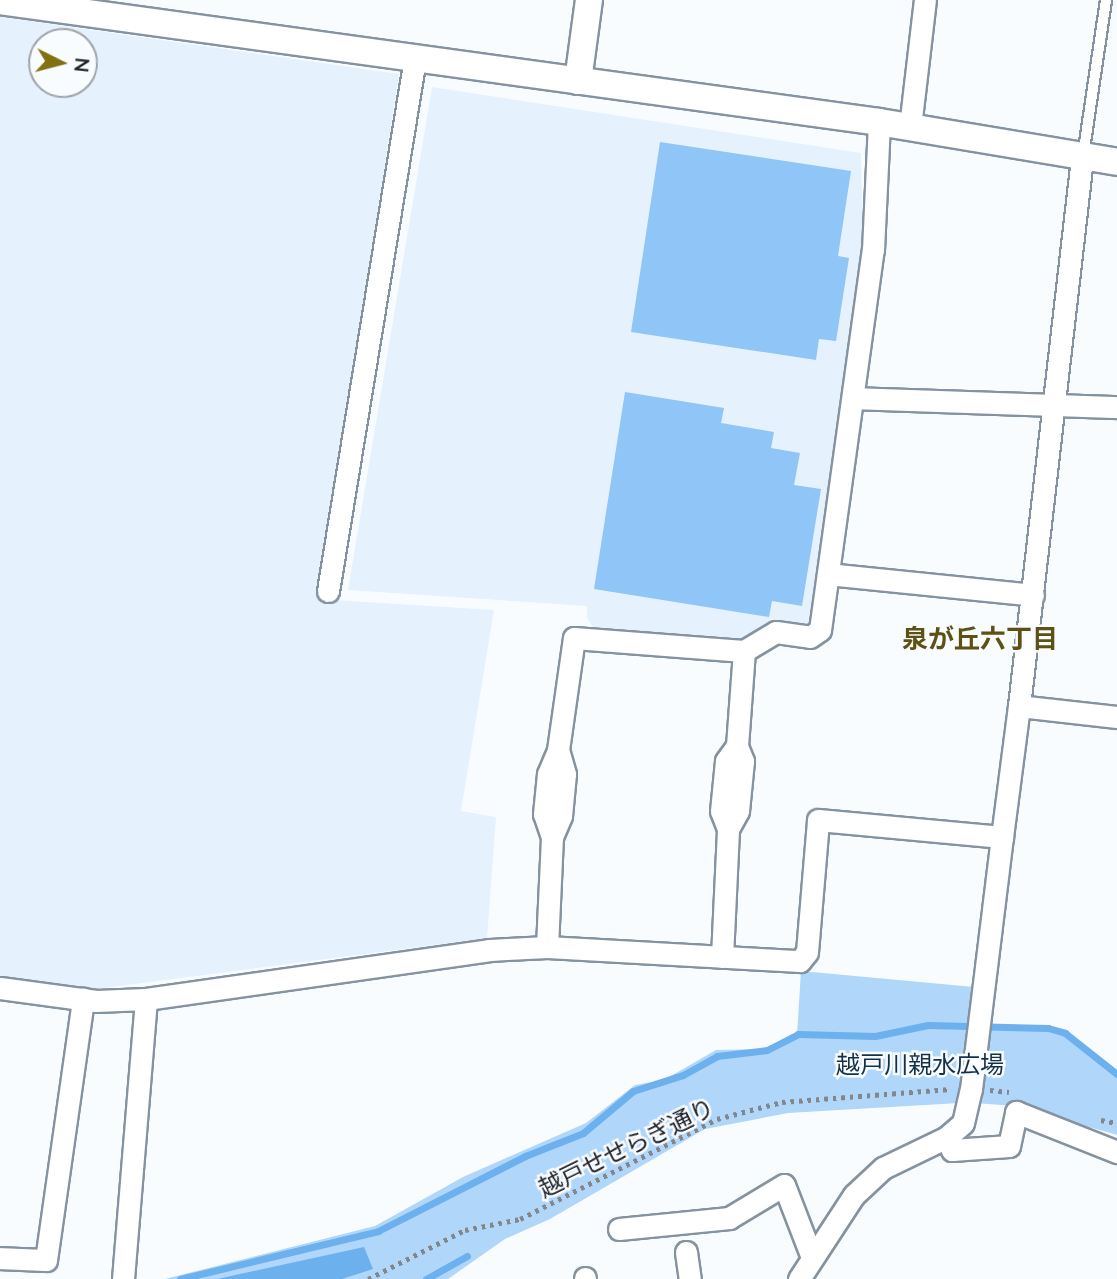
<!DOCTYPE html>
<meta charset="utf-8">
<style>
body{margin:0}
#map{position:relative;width:1117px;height:1279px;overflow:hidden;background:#f9fcff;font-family:Lato,"Noto Sans JP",sans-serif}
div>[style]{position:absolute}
.built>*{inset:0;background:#e5f1fd}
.green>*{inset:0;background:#b0d6fa}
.water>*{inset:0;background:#6cb1ee}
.stream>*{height:7px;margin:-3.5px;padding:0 3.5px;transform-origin:3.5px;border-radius:3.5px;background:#6cb1ee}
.building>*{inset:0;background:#8fc5f7}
.path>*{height:4.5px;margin-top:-2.25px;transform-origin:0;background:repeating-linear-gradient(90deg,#83878c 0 3.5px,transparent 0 8.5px)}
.roads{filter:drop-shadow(2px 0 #8593a0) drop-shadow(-2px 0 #8593a0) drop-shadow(0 2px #8593a0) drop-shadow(0 -2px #8593a0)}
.service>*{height:10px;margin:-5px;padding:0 5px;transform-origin:5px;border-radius:5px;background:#fff}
.minor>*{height:21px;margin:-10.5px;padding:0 10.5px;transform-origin:10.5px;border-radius:10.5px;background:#fff}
.tertiary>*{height:26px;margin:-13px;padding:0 13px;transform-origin:13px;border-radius:13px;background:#fff}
span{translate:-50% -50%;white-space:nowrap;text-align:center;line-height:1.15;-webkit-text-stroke:5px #f9fcff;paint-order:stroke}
.park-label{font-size:24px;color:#123049}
.street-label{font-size:24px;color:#1b2025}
.neighbourhood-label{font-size:26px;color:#5e5114;font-weight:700}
.north{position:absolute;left:28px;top:28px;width:70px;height:70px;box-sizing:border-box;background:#f9fcff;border:2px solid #a0a4a8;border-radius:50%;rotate:96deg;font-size:19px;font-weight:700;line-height:28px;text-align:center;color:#1b2025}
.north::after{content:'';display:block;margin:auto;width:24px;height:32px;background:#837010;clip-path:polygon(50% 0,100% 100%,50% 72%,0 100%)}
</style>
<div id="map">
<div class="built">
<div style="clip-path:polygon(evenodd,0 17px,399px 74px,317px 599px,494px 610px,461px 811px,496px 817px,487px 938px,96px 989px,0 976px,0 17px,42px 42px,84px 42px,84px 84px,42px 84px,42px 42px)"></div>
<div style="clip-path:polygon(432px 87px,861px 153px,863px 250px,813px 619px,803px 627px,770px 625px,735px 642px,596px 632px,587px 618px,587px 606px,348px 590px)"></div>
</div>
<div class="green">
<div style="clip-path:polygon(801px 971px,974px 987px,959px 1103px,788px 1113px,705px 1129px,550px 1219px,505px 1239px,448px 1279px,165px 1279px,375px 1226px,463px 1177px,586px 1123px,635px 1085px,664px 1080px,716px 1050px,763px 1049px,797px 1035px)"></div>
<div style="clip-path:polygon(1040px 1025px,1061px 1029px,1117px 1070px,1117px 1135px,1015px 1106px,975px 1103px,985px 1026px)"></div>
</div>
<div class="water">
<div style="clip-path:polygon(364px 1247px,373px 1269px,342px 1279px,217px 1279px)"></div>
</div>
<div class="stream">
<div style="left:180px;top:1279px;width:204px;rotate:-13.6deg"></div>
<div style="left:378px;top:1231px;width:165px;rotate:-27deg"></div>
<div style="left:525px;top:1156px;width:62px;rotate:-21.6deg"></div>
<div style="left:583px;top:1133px;width:65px;rotate:-40deg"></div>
<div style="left:633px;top:1091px;width:52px;rotate:-17.7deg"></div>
<div style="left:683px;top:1075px;width:39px;rotate:-29deg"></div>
<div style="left:717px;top:1056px;width:50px;rotate:-6.8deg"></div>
<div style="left:767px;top:1050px;width:35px;rotate:-27deg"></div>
<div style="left:798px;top:1034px;width:77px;rotate:1.5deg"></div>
<div style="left:875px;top:1036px;width:54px;rotate:-11.7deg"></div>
<div style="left:928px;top:1025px;width:120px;rotate:1.4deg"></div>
<div style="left:1048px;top:1028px;width:18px;rotate:16deg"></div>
<div style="left:1065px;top:1033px;width:66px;rotate:38.3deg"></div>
<div style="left:426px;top:1279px;width:47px;rotate:-29.3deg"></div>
</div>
<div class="building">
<div style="clip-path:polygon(660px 142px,851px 171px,838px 256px,849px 258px,836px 341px,819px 339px,816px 360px,631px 332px)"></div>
<div style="clip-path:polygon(625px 392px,724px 408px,721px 423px,774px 432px,771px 448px,800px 453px,794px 485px,821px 489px,802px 606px,772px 601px,769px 617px,594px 589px)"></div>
</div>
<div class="path">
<div style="left:990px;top:1090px;width:19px;rotate:6deg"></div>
<div style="left:1101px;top:1120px;width:16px;rotate:11deg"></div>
<div style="left:368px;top:1279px;width:109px;rotate:-26.8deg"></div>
<div style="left:465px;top:1230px;width:56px;rotate:-11.3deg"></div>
<div style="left:520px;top:1219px;width:221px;rotate:-26.9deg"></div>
<div style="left:717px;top:1119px;width:67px;rotate:-14.7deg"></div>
<div style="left:782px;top:1102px;width:169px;rotate:-4.4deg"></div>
</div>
<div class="roads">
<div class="service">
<div style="left:1083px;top:156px;width:158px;rotate:-81.6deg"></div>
</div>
<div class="minor">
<div style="left:910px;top:127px;width:128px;rotate:-83.3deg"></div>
<div style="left:854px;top:398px;width:263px;rotate:2deg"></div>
<div style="left:828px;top:574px;width:206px;rotate:5.8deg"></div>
<div style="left:328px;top:591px;width:540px;rotate:-80.73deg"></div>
<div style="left:1019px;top:706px;width:552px;rotate:-83.44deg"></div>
<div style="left:728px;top:829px;width:19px;rotate:-111deg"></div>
<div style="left:721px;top:811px;width:50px;rotate:-84.3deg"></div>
<div style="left:726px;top:761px;width:19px;rotate:-54deg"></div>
<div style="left:552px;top:837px;width:24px;rotate:-109deg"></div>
<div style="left:544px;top:814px;width:40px;rotate:-84.3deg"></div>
<div style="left:548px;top:774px;width:26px;rotate:-67deg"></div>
<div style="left:547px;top:947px;width:110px;rotate:-87.4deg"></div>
<div style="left:552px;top:837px;width:23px;rotate:-67deg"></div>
<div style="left:561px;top:816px;width:42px;rotate:-84.6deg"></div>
<div style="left:565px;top:774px;width:25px;rotate:-106deg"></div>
<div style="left:558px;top:750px;width:113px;rotate:-81.9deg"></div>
<div style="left:574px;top:638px;width:170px;rotate:4.4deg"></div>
<div style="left:744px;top:651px;width:37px;rotate:-31deg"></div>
<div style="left:776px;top:632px;width:34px;rotate:8deg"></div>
<div style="left:810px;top:637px;width:12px;rotate:-35deg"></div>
<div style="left:820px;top:630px;width:384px;rotate:-82.1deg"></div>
<div style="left:873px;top:250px;width:128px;rotate:-87.3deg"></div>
<div style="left:722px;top:957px;width:128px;rotate:-87.3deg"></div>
<div style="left:728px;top:829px;width:21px;rotate:-61deg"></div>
<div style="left:738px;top:811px;width:50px;rotate:-84.3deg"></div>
<div style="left:743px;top:761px;width:16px;rotate:-112deg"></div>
<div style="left:737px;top:746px;width:95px;rotate:-85.8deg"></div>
<div style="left:0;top:988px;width:97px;rotate:7.7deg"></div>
<div style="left:96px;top:1001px;width:50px;rotate:-2.3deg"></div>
<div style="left:146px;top:999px;width:346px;rotate:-8.1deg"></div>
<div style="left:489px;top:950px;width:58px;rotate:-3deg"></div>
<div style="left:547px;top:947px;width:253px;rotate:3.2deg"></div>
<div style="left:800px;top:961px;width:11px;rotate:-52deg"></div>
<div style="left:807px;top:952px;width:132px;rotate:-85.2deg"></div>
<div style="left:818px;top:820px;width:185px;rotate:5.3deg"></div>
<div style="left:1002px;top:837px;width:132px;rotate:-82.6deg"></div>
<div style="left:1019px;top:706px;width:99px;rotate:6.4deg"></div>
<div style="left:947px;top:1137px;width:14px;rotate:69deg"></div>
<div style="left:952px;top:1150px;width:57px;rotate:-4deg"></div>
<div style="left:1009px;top:1146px;width:35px;rotate:-78deg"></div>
<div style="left:1016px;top:1112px;width:109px;rotate:21.6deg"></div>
<div style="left:619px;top:1229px;width:111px;rotate:-5.7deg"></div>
<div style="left:729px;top:1218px;width:64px;rotate:-31deg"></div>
<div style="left:784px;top:1185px;width:75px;rotate:68.9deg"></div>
<div style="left:686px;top:1252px;width:27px;rotate:82deg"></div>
<div style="left:0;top:1258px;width:46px;rotate:2.5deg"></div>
<div style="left:46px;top:1260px;width:264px;rotate:-81.9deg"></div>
<div style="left:585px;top:1278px;width:1px;rotate:90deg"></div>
<div style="left:123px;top:1279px;width:281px;rotate:-85.3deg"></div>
<div style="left:799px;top:1279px;width:100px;rotate:-56.8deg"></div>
<div style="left:854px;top:1195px;width:40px;rotate:-43deg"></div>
<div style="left:883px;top:1168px;width:71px;rotate:-25.8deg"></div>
<div style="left:947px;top:1137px;width:21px;rotate:-41deg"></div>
<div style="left:963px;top:1123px;width:35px;rotate:-77deg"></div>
<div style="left:971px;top:1089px;width:254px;rotate:-83deg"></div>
</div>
<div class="tertiary">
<div style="left:0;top:1px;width:887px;rotate:7.84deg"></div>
<div style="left:879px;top:122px;width:241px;rotate:9.5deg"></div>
<div style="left:578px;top:81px;width:82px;rotate:-82.3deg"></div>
</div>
</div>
<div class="park-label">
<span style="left:920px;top:1064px">越戸川親水広場</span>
</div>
<div class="street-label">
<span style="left:626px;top:1147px;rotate:-26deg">越戸せせらぎ通り</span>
</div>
<div class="neighbourhood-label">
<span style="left:980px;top:639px">泉が丘六丁目</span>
</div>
<div class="north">N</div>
</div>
